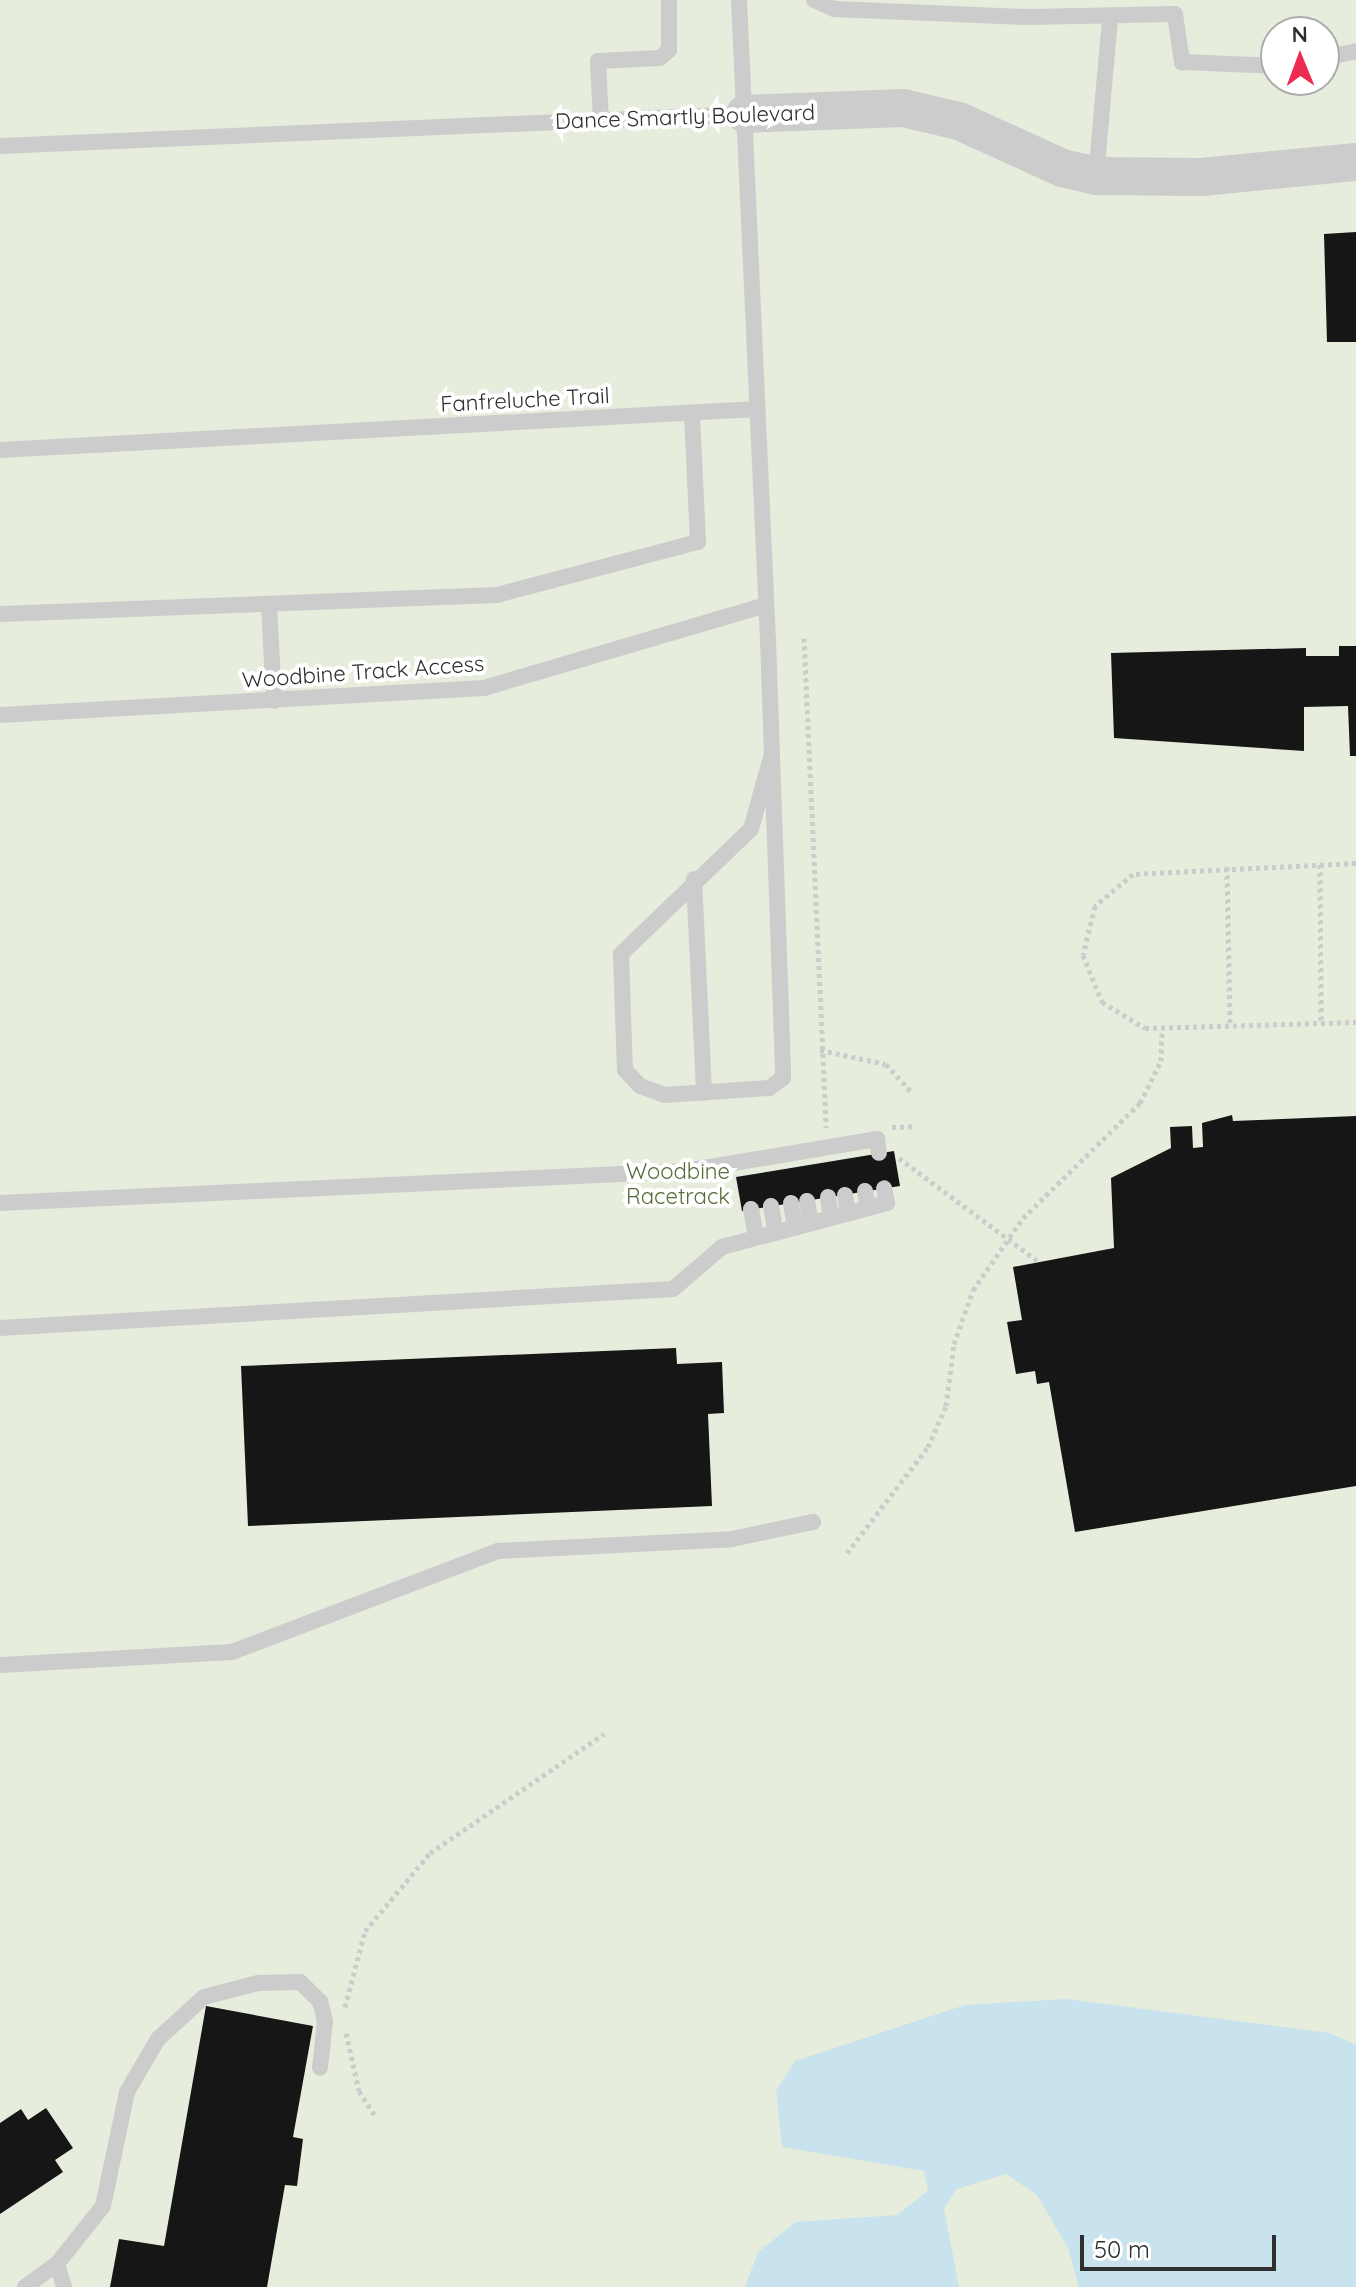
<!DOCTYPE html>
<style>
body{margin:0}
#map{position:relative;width:1356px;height:2287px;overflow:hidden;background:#fff;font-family:Quicksand,sans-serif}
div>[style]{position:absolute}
.green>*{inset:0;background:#e7eddc}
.water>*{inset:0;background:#c8e3ed}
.building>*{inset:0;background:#161616}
.path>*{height:5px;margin-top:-2.5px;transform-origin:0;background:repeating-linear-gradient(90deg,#ccc 0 4px,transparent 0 8px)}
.service>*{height:16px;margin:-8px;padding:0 8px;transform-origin:8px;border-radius:8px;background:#ccc}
.tertiary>*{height:38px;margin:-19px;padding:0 19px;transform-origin:19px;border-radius:19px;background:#ccc}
span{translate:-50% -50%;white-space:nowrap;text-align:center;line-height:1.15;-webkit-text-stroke:8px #fff;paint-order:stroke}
.street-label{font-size:22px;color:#2f2f2f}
.park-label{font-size:22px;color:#586d3a}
.north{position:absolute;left:1260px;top:16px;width:80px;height:80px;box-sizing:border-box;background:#fff;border:2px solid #acacac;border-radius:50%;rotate:359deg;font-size:22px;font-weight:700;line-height:32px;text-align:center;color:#2f2f2f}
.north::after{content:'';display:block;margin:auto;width:28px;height:36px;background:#ed2a50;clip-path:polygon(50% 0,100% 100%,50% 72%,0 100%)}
.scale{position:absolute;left:1080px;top:2235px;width:196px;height:36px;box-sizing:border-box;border:4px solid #2f2f2f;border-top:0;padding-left:10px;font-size:24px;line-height:28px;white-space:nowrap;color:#2f2f2f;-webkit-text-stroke:6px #fff;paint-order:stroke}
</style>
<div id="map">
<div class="green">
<div style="clip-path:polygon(evenodd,0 0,1356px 0,1356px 2287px,0 2287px,0 0,1276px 32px,1324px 32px,1324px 80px,1276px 80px,1276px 32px)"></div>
</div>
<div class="water">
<div style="clip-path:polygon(1066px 1999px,1330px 2033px,1356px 2045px,1356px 2287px,1079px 2287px,1068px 2248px,1037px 2195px,1006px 2174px,957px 2189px,944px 2209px,959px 2287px,745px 2287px,758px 2252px,796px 2222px,897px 2215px,928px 2191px,924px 2171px,782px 2147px,776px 2091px,795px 2061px,965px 2005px)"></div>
</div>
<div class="building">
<div style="clip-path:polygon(1356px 232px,1356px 342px,1327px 342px,1324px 234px)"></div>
<div style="clip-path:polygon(1339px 646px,1356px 646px,1356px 756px,1350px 756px,1348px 706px,1304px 707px,1304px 751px,1114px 738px,1111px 653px,1306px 648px,1306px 656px,1339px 656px)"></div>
<div style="clip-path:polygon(1232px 1115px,1233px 1121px,1356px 1116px,1356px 1486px,1075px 1532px,1049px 1382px,1037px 1384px,1035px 1371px,1016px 1374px,1007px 1322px,1022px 1320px,1013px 1267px,1114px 1248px,1111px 1178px,1171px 1148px,1170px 1127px,1192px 1126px,1193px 1148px,1203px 1147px,1202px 1123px)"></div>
<div style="clip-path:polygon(894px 1151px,900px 1186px,742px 1211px,736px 1177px)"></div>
<div style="clip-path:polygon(676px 1348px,677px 1364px,722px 1362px,724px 1413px,708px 1414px,712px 1506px,248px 1526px,241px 1366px)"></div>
<div style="clip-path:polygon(206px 2006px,313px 2026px,293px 2137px,303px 2139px,297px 2186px,285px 2185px,267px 2287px,110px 2287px,119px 2239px,164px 2246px)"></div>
<div style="clip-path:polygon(46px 2108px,73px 2148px,55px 2160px,63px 2172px,0 2214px,0 2123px,21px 2109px,28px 2120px)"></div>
</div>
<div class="path">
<div style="left:804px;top:638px;width:490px;rotate:87.4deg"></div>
<div style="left:1356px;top:863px;width:223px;rotate:177.2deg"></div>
<div style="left:1133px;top:874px;width:50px;rotate:139.9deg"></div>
<div style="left:1095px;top:906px;width:50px;rotate:103.8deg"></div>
<div style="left:1083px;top:955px;width:51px;rotate:68deg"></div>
<div style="left:1102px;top:1002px;width:50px;rotate:31.2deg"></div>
<div style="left:1145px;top:1028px;width:211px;rotate:-1.6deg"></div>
<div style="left:1320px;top:864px;width:159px;rotate:89.6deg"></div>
<div style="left:1227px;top:867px;width:159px;rotate:88.9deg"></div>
<div style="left:820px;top:1050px;width:67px;rotate:12deg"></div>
<div style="left:886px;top:1064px;width:39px;rotate:48deg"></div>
<div style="left:892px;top:1127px;width:23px;rotate:-2deg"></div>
<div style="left:899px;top:1158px;width:174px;rotate:36.6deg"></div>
<div style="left:847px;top:1553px;width:133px;rotate:-52.6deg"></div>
<div style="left:928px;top:1447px;width:45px;rotate:-66.3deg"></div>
<div style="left:946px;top:1406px;width:63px;rotate:-82.6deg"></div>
<div style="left:954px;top:1344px;width:57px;rotate:-70.6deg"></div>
<div style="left:973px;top:1290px;width:88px;rotate:-55.2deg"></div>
<div style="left:1023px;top:1218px;width:164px;rotate:-44.5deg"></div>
<div style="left:1140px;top:1103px;width:47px;rotate:-63.4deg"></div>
<div style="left:1161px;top:1061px;width:32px;rotate:-88deg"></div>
<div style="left:345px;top:2007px;width:79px;rotate:-75.3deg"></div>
<div style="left:365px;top:1931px;width:102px;rotate:-50.2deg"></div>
<div style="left:430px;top:1853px;width:211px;rotate:-34.4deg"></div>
<div style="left:346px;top:2033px;width:59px;rotate:77.4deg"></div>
<div style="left:359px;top:2091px;width:30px;rotate:57deg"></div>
</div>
<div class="service">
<div style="left:739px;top:0;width:641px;rotate:87.41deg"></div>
<div style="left:768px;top:640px;width:428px;rotate:88deg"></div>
<div style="left:783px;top:1068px;width:10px;rotate:90deg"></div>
<div style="left:783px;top:1078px;width:17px;rotate:144deg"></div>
<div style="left:769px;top:1088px;width:104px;rotate:176.1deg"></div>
<div style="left:665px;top:1095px;width:27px;rotate:-160deg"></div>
<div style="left:640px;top:1086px;width:22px;rotate:-133deg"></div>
<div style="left:625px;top:1070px;width:116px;rotate:-92deg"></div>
<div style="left:621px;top:954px;width:180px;rotate:-43.9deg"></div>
<div style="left:751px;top:829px;width:78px;rotate:-74.4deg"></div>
<div style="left:814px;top:0;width:22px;rotate:24deg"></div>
<div style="left:834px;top:9px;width:193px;rotate:2.4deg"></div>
<div style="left:1027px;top:17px;width:148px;rotate:-1.2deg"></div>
<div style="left:1175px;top:14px;width:49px;rotate:81.7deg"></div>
<div style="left:1182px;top:62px;width:94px;rotate:2.4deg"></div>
<div style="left:1324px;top:58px;width:33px;rotate:-12deg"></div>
<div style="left:601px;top:121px;width:60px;rotate:-92.9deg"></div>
<div style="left:598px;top:61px;width:62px;rotate:-2.8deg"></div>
<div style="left:660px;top:58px;width:12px;rotate:-42deg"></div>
<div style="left:669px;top:50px;width:50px;rotate:-90deg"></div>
<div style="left:0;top:146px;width:746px;rotate:-2.46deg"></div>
<div style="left:1096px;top:176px;width:159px;rotate:-84.9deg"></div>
<div style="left:0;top:450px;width:758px;rotate:-3.1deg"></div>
<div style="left:269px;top:605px;width:96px;rotate:87deg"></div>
<div style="left:0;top:614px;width:497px;rotate:-2.2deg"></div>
<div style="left:497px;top:595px;width:208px;rotate:-14.8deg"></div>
<div style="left:698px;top:542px;width:129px;rotate:-92.7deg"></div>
<div style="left:0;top:715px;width:485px;rotate:-3.2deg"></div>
<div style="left:484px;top:688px;width:294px;rotate:-16.4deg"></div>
<div style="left:694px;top:879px;width:214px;rotate:87.3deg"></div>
<div style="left:865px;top:1191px;width:17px;rotate:80deg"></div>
<div style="left:845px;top:1195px;width:18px;rotate:81deg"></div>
<div style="left:828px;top:1197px;width:21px;rotate:82deg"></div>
<div style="left:807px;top:1201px;width:22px;rotate:80deg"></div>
<div style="left:0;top:1203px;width:687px;rotate:-2.67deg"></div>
<div style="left:686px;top:1171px;width:194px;rotate:-9.5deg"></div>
<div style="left:877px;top:1139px;width:14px;rotate:82deg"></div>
<div style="left:791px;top:1203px;width:25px;rotate:81deg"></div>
<div style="left:771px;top:1206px;width:27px;rotate:80deg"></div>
<div style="left:751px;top:1209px;width:29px;rotate:80deg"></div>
<div style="left:0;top:1328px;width:674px;rotate:-3.32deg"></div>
<div style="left:673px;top:1289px;width:65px;rotate:-40.6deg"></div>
<div style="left:722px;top:1247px;width:171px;rotate:-14.9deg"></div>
<div style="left:887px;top:1203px;width:15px;rotate:-101deg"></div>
<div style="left:0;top:1665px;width:232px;rotate:-3.2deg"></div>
<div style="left:232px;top:1652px;width:285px;rotate:-20.8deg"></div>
<div style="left:498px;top:1551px;width:234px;rotate:-2.9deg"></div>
<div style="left:732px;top:1539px;width:83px;rotate:-11.9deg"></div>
<div style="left:25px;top:2287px;width:39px;rotate:-36deg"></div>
<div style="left:64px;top:2287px;width:24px;rotate:-107deg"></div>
<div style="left:57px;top:2264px;width:74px;rotate:-51.6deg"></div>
<div style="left:103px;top:2206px;width:116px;rotate:-78.1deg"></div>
<div style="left:127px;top:2092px;width:61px;rotate:-59.7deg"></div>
<div style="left:158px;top:2039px;width:62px;rotate:-42.4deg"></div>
<div style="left:204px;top:1997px;width:56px;rotate:-14.5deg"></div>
<div style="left:258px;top:1983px;width:42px;rotate:-1.4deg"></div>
<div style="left:300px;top:1982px;width:28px;rotate:44deg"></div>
<div style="left:320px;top:2001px;width:21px;rotate:76deg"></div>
<div style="left:325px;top:2021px;width:47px;rotate:96.1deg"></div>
</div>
<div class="tertiary">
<div style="left:745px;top:114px;width:158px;rotate:-2.2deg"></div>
<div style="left:903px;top:108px;width:57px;rotate:13.1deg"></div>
<div style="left:959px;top:121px;width:113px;rotate:24.5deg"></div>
<div style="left:1062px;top:168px;width:35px;rotate:13deg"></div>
<div style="left:1096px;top:176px;width:106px;rotate:0.5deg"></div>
<div style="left:1202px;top:177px;width:155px;rotate:-5.6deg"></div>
</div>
<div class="street-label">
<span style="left:685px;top:117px;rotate:-2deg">Dance Smartly Boulevard</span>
<span style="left:525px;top:400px;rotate:-3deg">Fanfreluche Trail</span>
<span style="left:363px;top:672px;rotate:-4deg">Woodbine Track Access</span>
</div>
<div class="park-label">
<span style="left:678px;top:1184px">Woodbine<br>Racetrack</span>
</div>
<div class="north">N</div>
<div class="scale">50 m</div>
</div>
